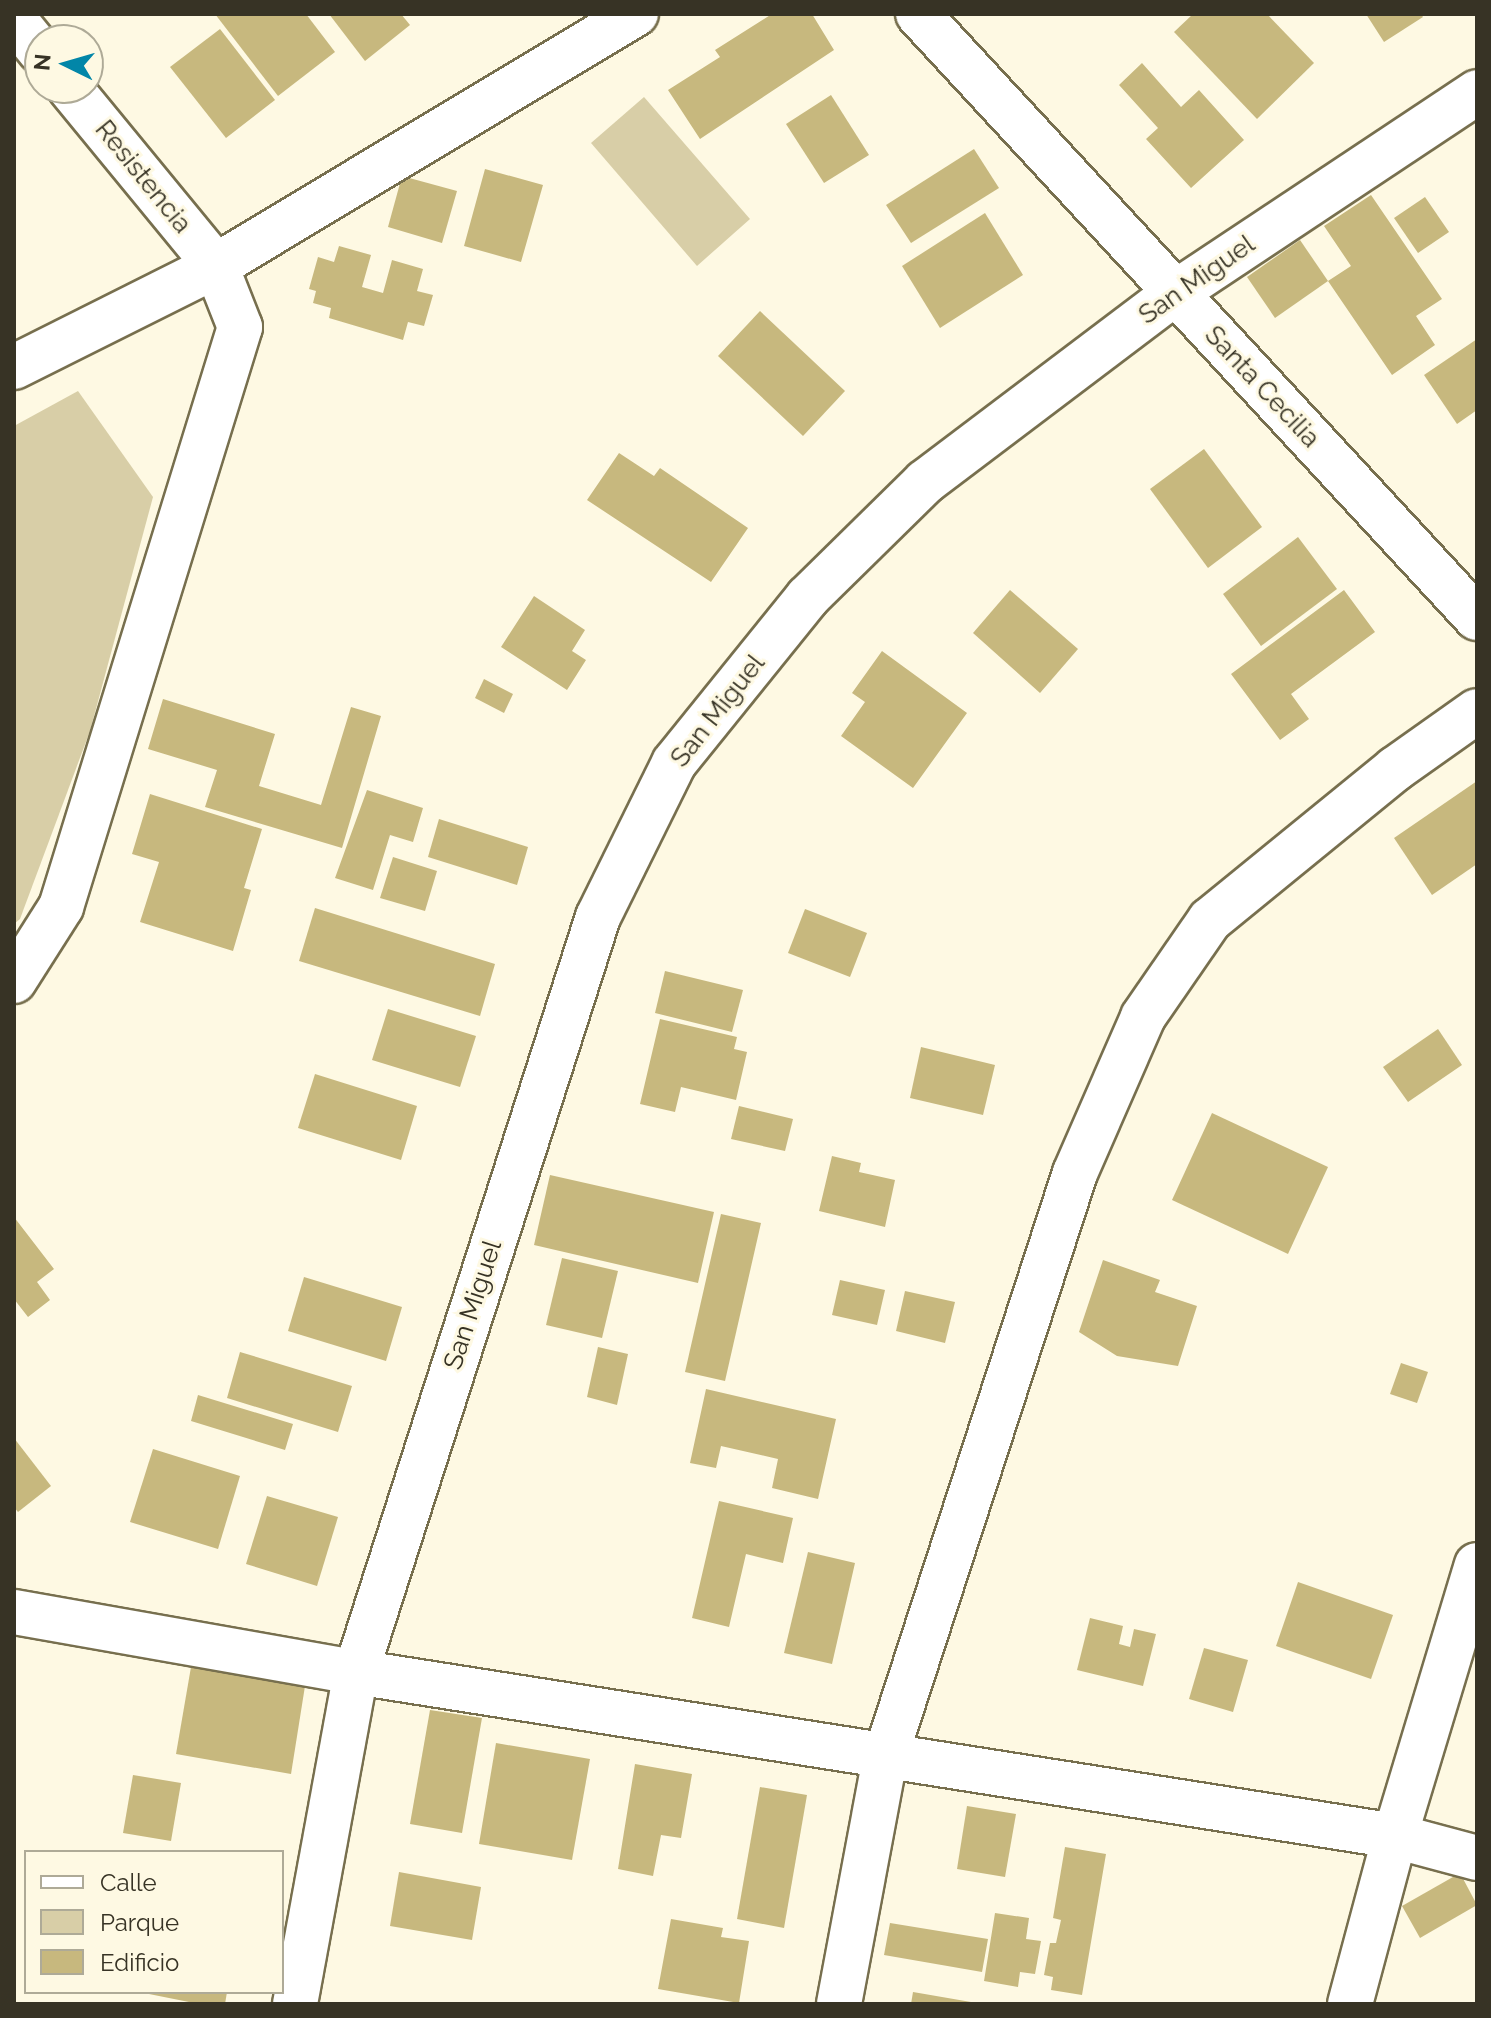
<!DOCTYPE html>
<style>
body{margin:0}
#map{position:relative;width:1491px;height:2018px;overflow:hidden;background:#fef9e3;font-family:Raleway,sans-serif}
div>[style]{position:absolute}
.green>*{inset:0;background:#d8cea7}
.building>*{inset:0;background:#c7b87e}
.roads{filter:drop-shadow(2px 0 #776f4e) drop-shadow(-2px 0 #776f4e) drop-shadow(0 2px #776f4e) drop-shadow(0 -2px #776f4e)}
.minor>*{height:44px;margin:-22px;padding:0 22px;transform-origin:22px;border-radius:22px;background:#fff}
.tertiary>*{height:44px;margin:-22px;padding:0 22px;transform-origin:22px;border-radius:22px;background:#fff}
span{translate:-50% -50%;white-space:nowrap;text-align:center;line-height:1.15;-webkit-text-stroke:6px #fef9e3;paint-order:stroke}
.street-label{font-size:26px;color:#373325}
.frame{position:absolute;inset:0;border:16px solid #373325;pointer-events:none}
.legend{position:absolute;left:24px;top:1850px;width:260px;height:144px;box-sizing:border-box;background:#fef9e3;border:2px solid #aeaa97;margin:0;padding:10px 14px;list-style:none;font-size:24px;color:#373325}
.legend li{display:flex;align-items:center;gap:16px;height:40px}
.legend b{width:40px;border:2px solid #aeaa97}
.north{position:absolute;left:24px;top:24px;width:80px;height:80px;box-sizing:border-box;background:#fef9e3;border:2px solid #aeaa97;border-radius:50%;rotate:275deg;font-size:22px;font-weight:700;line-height:32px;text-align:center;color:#373325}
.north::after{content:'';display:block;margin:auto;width:28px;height:36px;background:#0286a8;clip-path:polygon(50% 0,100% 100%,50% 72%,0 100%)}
</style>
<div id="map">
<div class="green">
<div style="clip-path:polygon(644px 97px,750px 219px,697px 266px,591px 143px)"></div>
<div style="clip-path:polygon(78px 391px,153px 497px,90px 731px,20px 919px,14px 924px,14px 426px)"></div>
</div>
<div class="building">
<div style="clip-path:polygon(215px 14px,306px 14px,335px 52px,278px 96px)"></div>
<div style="clip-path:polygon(329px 14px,401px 14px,410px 25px,365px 61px)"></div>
<div style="clip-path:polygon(772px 14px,812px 14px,834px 50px,700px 139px,668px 90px,720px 57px,715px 50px)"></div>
<div style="clip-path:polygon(1193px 14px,1267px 14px,1314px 63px,1257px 119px,1174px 32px)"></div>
<div style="clip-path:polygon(1366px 14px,1421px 14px,1423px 17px,1384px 42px)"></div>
<div style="clip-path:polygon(220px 29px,275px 100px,226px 138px,170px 67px)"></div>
<div style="clip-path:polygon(1142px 63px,1181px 107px,1199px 90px,1244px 140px,1191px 188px,1146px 139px,1158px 128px,1119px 85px)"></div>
<div style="clip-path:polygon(831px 95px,869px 155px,824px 183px,786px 124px)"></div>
<div style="clip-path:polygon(974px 149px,999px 188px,911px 243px,886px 205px)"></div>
<div style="clip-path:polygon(485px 169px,543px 185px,521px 262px,464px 246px)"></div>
<div style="clip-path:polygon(402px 176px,457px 191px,442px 243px,388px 227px)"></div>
<div style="clip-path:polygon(1371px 195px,1442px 299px,1416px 316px,1435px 345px,1392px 375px,1328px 281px,1351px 266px,1324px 226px)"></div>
<div style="clip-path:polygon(1425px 197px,1449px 232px,1418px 253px,1394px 218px)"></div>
<div style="clip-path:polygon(985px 213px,1023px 275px,940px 328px,902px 266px)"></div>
<div style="clip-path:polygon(1300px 240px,1328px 281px,1275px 318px,1247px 277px)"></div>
<div style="clip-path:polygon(339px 246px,371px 255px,362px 287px,383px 293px,392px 260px,423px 269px,417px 291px,433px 295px,424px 326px,408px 322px,403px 340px,329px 318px,331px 308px,313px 303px,316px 291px,309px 289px,318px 257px,334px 262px)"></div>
<div style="clip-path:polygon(760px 311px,845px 391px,803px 436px,718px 356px)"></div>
<div style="clip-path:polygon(1477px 339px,1477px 410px,1457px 424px,1424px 375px)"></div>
<div style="clip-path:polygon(1204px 449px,1262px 527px,1208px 568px,1150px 489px)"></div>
<div style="clip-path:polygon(619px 453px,654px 476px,660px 468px,748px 528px,711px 582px,587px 500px)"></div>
<div style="clip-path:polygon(1298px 537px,1337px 589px,1261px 646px,1223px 594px)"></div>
<div style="clip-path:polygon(1010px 590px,1078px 649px,1040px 693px,973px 633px)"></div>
<div style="clip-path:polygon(1344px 590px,1375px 632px,1291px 694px,1309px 719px,1280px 740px,1231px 674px)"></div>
<div style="clip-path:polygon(534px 596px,585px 630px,572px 651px,586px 660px,567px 690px,501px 647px)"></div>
<div style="clip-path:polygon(882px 651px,967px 713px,913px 788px,841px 736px,865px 702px,852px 693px)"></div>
<div style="clip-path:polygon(484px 679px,513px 694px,504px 713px,475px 698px)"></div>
<div style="clip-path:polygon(163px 699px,275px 734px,259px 786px,321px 805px,351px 707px,381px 716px,342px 848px,205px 807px,217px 770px,148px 749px)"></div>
<div style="clip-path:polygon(1477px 781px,1477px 864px,1432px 895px,1394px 838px)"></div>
<div style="clip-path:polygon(367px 790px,423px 808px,413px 842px,390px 835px,373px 890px,335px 878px)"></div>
<div style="clip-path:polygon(150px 794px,262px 829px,244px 888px,251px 890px,233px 951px,140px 922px,159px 862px,132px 854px)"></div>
<div style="clip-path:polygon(439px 819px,528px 847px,517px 885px,428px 857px)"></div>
<div style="clip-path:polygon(393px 857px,437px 871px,425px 911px,380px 898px)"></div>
<div style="clip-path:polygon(315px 908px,495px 964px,480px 1016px,299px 961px)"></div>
<div style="clip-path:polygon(805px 909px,867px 933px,850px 977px,788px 953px)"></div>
<div style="clip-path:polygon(665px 971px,743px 990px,732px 1032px,655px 1013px)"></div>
<div style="clip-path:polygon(388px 1009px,476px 1036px,460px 1087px,372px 1060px)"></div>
<div style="clip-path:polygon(660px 1019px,737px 1037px,734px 1049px,747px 1052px,736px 1100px,681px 1087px,675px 1112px,640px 1104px)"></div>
<div style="clip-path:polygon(1438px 1029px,1462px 1065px,1408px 1102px,1383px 1067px)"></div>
<div style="clip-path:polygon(921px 1047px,995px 1065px,983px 1115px,910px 1098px)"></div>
<div style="clip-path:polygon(315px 1074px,417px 1106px,401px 1160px,298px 1128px)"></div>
<div style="clip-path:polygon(739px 1106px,793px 1119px,785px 1151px,731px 1139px)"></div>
<div style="clip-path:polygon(1212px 1113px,1328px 1167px,1288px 1254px,1172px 1200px)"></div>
<div style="clip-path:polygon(832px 1156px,861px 1163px,859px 1172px,895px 1180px,885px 1227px,819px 1211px)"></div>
<div style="clip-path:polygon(550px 1175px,714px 1212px,698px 1283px,534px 1245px)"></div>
<div style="clip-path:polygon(721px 1214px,761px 1223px,725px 1381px,685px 1372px)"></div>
<div style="clip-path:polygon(14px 1217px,54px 1269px,37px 1282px,50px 1300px,28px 1317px,14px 1299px)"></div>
<div style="clip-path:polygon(562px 1258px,618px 1271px,602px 1338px,546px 1325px)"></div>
<div style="clip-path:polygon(1103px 1260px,1160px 1280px,1155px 1292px,1197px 1306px,1178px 1366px,1117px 1356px,1079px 1332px)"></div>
<div style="clip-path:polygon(304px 1277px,402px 1307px,386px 1361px,288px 1331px)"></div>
<div style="clip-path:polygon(840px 1280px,885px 1290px,877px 1325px,832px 1315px)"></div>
<div style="clip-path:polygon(905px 1291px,955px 1302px,945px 1343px,896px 1331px)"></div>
<div style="clip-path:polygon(598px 1347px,628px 1354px,617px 1405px,587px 1397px)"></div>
<div style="clip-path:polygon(240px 1352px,352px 1386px,338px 1432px,227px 1398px)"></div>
<div style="clip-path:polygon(1401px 1363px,1428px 1372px,1417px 1403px,1390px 1394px)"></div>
<div style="clip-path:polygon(706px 1389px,836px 1419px,818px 1499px,772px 1488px,778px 1459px,721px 1446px,716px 1468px,690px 1463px)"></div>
<div style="clip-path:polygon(198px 1395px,293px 1424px,285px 1450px,191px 1421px)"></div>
<div style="clip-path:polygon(14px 1438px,51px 1486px,18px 1512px,14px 1507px)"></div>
<div style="clip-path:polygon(153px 1449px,240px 1476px,218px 1549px,130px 1522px)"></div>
<div style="clip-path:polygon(267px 1496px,338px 1517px,317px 1586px,246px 1564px)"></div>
<div style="clip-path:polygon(719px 1501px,793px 1518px,783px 1563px,746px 1554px,729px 1627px,692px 1618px)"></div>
<div style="clip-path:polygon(808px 1552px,855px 1563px,832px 1664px,784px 1653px)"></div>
<div style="clip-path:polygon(1298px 1582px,1393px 1615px,1371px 1679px,1276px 1646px)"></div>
<div style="clip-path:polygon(1090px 1618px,1123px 1626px,1119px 1644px,1130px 1647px,1134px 1629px,1156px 1634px,1143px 1686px,1077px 1670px)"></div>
<div style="clip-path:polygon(1204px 1648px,1248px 1660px,1233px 1712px,1189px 1699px)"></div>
<div style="clip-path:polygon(191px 1667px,305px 1686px,291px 1774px,176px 1754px)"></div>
<div style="clip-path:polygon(430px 1710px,482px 1718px,462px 1833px,410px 1824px)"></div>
<div style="clip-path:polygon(496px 1743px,590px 1759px,572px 1860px,479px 1844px)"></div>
<div style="clip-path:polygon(635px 1764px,692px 1774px,681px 1838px,661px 1835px,653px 1876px,618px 1869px)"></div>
<div style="clip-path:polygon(133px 1775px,181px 1783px,171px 1841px,123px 1833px)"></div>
<div style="clip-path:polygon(760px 1787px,807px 1795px,784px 1928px,737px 1919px)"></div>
<div style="clip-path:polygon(967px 1806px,1016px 1814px,1005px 1877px,957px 1869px)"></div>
<div style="clip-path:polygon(1065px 1847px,1106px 1854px,1082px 1995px,1051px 1990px,1053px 1977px,1044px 1975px,1050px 1943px,1056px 1943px,1061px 1920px,1053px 1918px)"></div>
<div style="clip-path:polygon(399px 1872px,481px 1887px,472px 1940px,390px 1926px)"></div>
<div style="clip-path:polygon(1460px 1873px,1477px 1905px,1420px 1938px,1402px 1906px)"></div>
<div style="clip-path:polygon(995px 1913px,1029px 1918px,1026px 1939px,1041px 1941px,1035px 1974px,1020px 1972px,1018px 1987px,984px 1981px)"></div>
<div style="clip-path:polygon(671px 1919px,723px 1928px,721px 1937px,749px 1941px,739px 2003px,658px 1989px)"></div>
<div style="clip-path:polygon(890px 1923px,988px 1939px,982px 1972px,884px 1955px)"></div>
<div style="clip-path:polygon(139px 1992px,227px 1992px,225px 2004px,199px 2004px)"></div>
<div style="clip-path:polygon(913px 1992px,971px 2002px,971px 2004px,911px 2004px)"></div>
</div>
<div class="roads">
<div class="minor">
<div style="left:918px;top:14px;width:823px;rotate:47.22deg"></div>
<div style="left:14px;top:19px;width:41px;rotate:50.9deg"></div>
<div style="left:14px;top:367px;width:226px;rotate:-26.6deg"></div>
<div style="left:216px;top:266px;width:490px;rotate:-31deg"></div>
<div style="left:14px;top:981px;width:88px;rotate:-57.6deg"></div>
<div style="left:61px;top:907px;width:607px;rotate:-72.85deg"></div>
<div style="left:240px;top:327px;width:66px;rotate:-111.5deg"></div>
<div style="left:216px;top:266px;width:230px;rotate:-129.4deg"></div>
<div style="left:295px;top:2004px;width:338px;rotate:-79.6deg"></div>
<div style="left:356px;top:1672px;width:1052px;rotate:8.97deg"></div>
<div style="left:1395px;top:1836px;width:85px;rotate:15deg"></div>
<div style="left:839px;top:2004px;width:250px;rotate:-79.4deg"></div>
<div style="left:885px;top:1758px;width:615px;rotate:-72.01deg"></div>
<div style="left:1075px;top:1173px;width:170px;rotate:-66.4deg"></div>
<div style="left:1143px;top:1017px;width:118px;rotate:-55.4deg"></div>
<div style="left:1210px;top:920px;width:239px;rotate:-39.2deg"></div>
<div style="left:1395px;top:769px;width:100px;rotate:-35.3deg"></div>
<div style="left:1350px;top:2004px;width:174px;rotate:-75deg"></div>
<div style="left:1395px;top:1836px;width:283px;rotate:-73.2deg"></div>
</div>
<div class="tertiary">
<div style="left:14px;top:1612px;width:347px;rotate:10deg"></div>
<div style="left:356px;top:1672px;width:793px;rotate:-72.23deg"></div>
<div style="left:598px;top:917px;width:172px;rotate:-63.7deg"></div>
<div style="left:674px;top:763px;width:213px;rotate:-51.1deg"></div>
<div style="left:808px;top:597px;width:164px;rotate:-44.5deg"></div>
<div style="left:925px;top:482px;width:313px;rotate:-37.1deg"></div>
<div style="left:1175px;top:293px;width:363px;rotate:-33.6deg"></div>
</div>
</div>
<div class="street-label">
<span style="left:143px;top:177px;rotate:51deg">Resistencia</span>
<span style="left:1197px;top:280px;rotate:-35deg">San Miguel</span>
<span style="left:1262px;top:387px;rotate:47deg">Santa Cecilia</span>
<span style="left:718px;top:711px;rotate:-52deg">San Miguel</span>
<span style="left:473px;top:1305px;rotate:-72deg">San Miguel</span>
</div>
<div class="frame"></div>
<ul class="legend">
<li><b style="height:10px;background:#fff"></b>Calle</li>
<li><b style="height:22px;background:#d8cea7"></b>Parque</li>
<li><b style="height:22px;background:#c7b87e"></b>Edificio</li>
</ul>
<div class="north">N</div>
</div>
